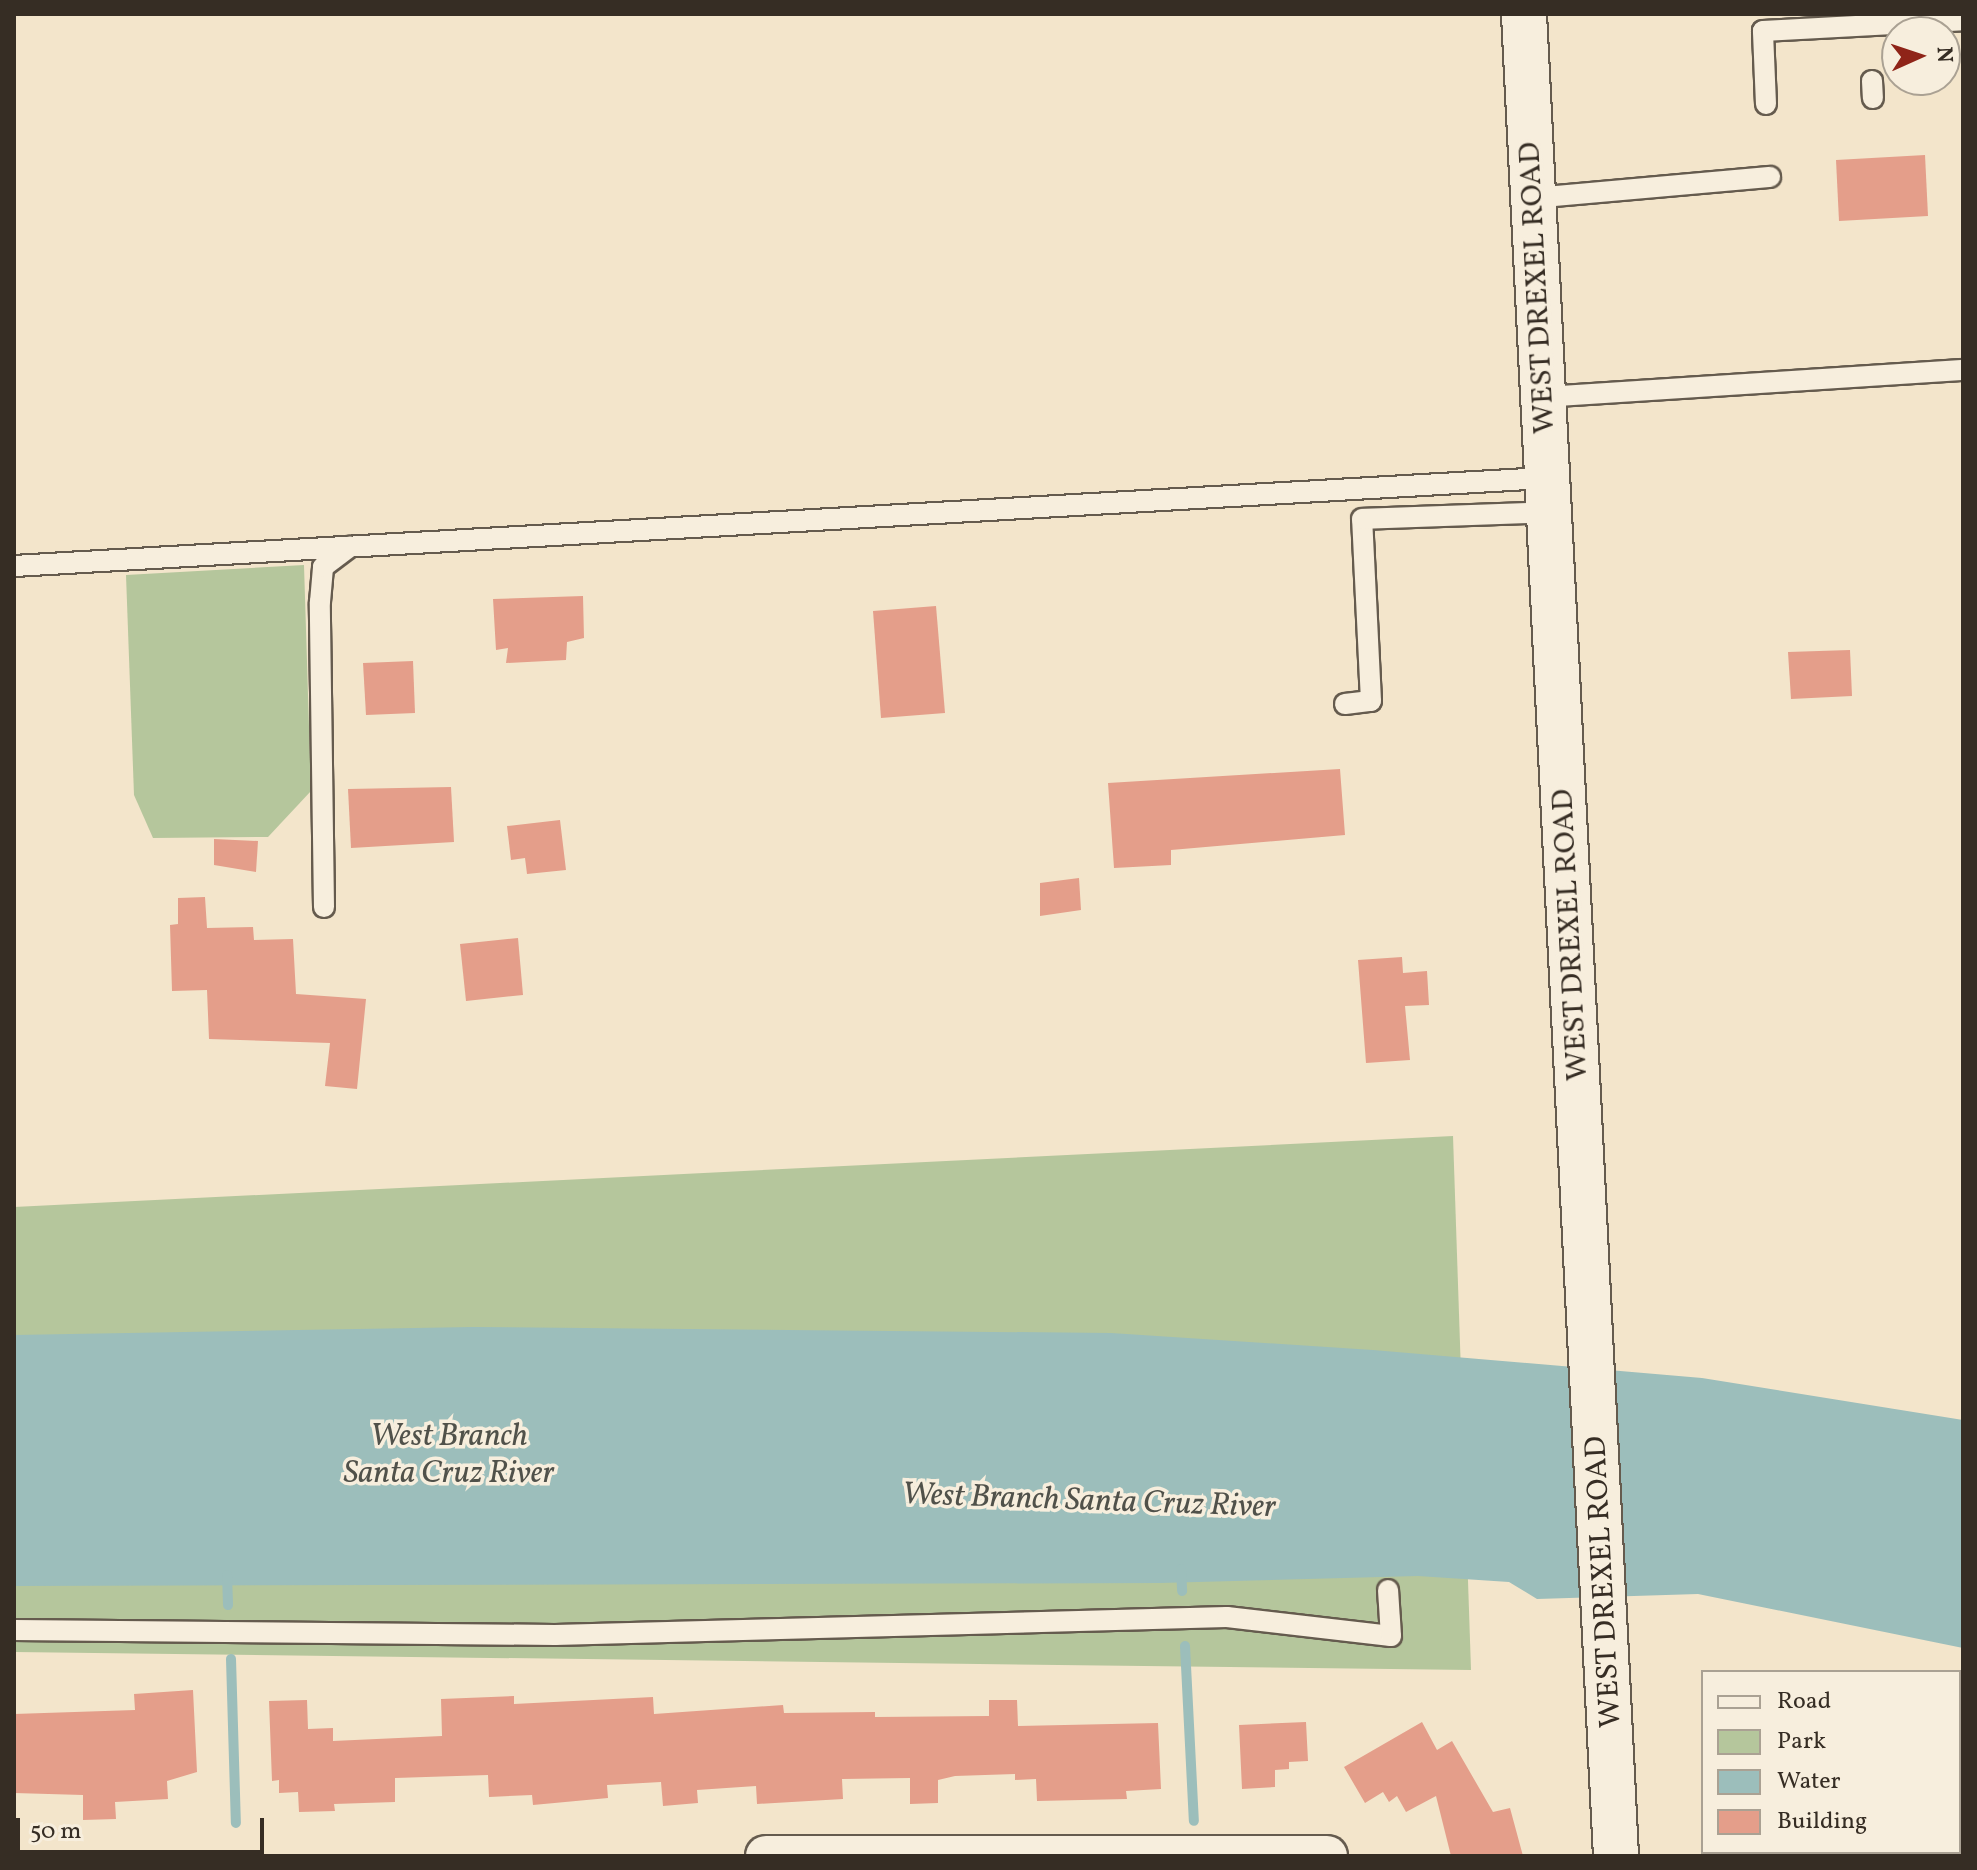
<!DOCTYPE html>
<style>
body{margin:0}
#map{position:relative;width:1977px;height:1870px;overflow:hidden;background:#f3e5cb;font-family:Vollkorn,serif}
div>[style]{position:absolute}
.green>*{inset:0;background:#b5c69c}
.water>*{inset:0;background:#9cbebb}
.stream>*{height:10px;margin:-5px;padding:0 5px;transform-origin:5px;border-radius:5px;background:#9cbebb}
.building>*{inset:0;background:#e49e8a}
.roads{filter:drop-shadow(2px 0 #655b4e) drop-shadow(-2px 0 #655b4e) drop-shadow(0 2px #655b4e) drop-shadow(0 -2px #655b4e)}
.lane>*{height:20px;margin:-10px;padding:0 10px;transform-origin:10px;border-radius:10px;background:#f7eedd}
.street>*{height:40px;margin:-20px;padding:0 20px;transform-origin:20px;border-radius:20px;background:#f7eedd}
.secondary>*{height:44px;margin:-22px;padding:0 22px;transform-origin:22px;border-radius:22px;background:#f7eedd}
span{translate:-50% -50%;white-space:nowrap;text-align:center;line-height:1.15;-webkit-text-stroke:7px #f7eedd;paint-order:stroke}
.street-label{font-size:30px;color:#362d24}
.water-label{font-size:32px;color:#50514a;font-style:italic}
.frame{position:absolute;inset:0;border:16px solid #362d24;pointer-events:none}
.legend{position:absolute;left:1701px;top:1670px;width:260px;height:184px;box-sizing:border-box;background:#f7eedd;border:2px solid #aaa193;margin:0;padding:10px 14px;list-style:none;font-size:24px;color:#362d24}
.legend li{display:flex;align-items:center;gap:16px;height:40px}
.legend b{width:40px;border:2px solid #aaa193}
.north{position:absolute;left:1881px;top:16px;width:80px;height:80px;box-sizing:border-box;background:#f7eedd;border:2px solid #aaa193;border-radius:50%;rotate:87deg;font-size:22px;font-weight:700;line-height:32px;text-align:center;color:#362d24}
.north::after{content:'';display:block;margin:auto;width:28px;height:36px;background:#8f2418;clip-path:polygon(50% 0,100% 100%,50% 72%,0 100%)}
.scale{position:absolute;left:16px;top:1818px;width:248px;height:36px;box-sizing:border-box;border:4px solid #362d24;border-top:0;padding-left:10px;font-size:24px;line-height:28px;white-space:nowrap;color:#362d24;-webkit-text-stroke:6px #f7eedd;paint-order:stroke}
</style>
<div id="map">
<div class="green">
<div style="clip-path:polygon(304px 565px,311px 791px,268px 837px,153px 838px,134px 795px,126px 575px)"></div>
<div style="clip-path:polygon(1453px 1136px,1471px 1670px,14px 1652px,14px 1207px)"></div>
</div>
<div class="water">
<div style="clip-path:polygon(473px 1327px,1111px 1333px,1373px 1350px,1702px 1378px,1963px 1420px,1963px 1648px,1698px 1594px,1537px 1599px,1509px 1582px,1418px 1576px,1160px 1583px,14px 1586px,14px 1335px)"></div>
</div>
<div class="stream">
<div style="left:1181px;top:1569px;width:22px;rotate:87deg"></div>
<div style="left:227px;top:1575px;width:30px;rotate:88deg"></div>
<div style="left:1185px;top:1646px;width:175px;rotate:87.1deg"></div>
<div style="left:231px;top:1659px;width:164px;rotate:88.3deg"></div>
</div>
<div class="building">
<div style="clip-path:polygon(1925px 155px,1928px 216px,1839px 221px,1836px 160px)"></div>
<div style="clip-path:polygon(583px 596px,584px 638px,567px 642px,566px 660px,506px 663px,508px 648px,496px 650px,493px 599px)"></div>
<div style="clip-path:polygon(936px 606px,945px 713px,881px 718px,873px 611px)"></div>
<div style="clip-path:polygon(1850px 650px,1852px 696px,1791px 699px,1788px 652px)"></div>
<div style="clip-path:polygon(413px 661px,415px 713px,366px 715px,363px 663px)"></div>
<div style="clip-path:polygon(1340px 769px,1345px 835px,1171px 850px,1171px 865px,1114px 868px,1108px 783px)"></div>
<div style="clip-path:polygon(451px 787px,454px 842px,351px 848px,348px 789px)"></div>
<div style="clip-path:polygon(560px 820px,566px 870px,527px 874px,525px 858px,511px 860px,507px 826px)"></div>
<div style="clip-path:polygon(214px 839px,258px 841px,256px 872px,214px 865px)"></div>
<div style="clip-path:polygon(1079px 878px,1081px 910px,1040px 916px,1040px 883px)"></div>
<div style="clip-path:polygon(205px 897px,207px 928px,253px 927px,254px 940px,293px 939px,296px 994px,366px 999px,357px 1089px,325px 1086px,330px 1043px,209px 1039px,207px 990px,172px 991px,170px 925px,178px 924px,178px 898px)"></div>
<div style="clip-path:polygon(518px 938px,523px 995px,466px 1001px,460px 944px)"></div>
<div style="clip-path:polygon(1402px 957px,1403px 973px,1427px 971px,1429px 1005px,1405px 1006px,1410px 1060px,1366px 1063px,1358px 960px)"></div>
<div style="clip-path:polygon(193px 1690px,197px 1772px,167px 1781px,168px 1799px,115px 1802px,116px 1819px,83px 1820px,83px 1795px,14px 1793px,14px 1714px,135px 1710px,134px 1694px)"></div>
<div style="clip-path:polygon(514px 1696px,514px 1704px,653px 1697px,654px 1714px,783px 1705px,784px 1713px,875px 1712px,875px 1717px,989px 1716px,989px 1700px,1017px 1700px,1018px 1726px,1158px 1723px,1161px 1789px,1126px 1791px,1127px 1799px,1037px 1801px,1036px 1779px,1015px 1780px,1015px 1774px,955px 1776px,938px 1780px,938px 1803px,910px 1804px,910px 1778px,842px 1779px,843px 1799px,757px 1804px,756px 1786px,697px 1790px,698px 1803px,663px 1806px,661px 1782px,607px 1785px,608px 1798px,533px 1805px,532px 1795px,489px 1797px,488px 1775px,395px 1778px,395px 1802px,334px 1804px,335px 1811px,299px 1812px,298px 1792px,279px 1793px,279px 1780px,272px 1781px,269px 1701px,307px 1700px,308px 1729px,333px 1728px,333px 1741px,442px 1736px,441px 1699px)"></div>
<div style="clip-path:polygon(1306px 1722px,1308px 1761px,1289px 1762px,1289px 1769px,1275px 1770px,1275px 1787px,1242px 1789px,1239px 1725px)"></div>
<div style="clip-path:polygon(1422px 1722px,1437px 1750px,1452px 1741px,1493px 1812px,1510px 1808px,1523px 1856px,1451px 1856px,1436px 1796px,1406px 1812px,1397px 1796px,1389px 1802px,1383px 1792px,1365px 1803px,1344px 1767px)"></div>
</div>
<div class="roads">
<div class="lane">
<div style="left:1872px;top:81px;width:17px;rotate:87deg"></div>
<div style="left:1766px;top:104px;width:73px;rotate:-92.4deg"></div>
<div style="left:1763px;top:31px;width:200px;rotate:-3.1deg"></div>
<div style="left:1533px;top:198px;width:238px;rotate:-5.1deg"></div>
<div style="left:1544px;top:397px;width:420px;rotate:-3.7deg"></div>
<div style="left:14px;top:566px;width:1536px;rotate:-3.29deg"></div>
<div style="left:1345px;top:704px;width:26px;rotate:-7deg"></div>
<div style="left:1371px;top:701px;width:182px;rotate:-92.8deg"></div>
<div style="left:1362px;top:519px;width:191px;rotate:-2.1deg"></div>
<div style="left:324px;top:907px;width:305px;rotate:-90.8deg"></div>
<div style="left:320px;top:602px;width:35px;rotate:-85deg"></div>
<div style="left:323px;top:567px;width:34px;rotate:-37deg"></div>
<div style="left:14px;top:1630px;width:541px;rotate:0.53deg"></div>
<div style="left:555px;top:1635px;width:672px;rotate:-1.53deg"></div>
<div style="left:1227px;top:1617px;width:165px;rotate:6.6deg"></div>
<div style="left:1391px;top:1636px;width:46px;rotate:-93.7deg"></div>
</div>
<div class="street">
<div style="left:766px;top:1856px;width:561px"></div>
</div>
<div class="secondary">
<div style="left:1524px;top:14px;width:1844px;rotate:87.14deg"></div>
</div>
</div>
<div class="street-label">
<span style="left:1538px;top:288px;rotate:-93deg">WEST DREXEL ROAD</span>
<span style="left:1571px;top:935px;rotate:-93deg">WEST DREXEL ROAD</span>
<span style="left:1604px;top:1582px;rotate:-93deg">WEST DREXEL ROAD</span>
</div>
<div class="water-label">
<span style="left:449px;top:1456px">West Branch<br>Santa Cruz River</span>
<span style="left:1089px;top:1502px;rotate:2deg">West Branch Santa Cruz River</span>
</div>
<div class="frame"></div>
<ul class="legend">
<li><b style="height:10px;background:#f7eedd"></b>Road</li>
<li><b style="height:22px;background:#b5c69c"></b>Park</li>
<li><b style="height:22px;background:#9cbebb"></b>Water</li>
<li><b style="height:22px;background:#e49e8a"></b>Building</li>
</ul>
<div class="north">N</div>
<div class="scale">50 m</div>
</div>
